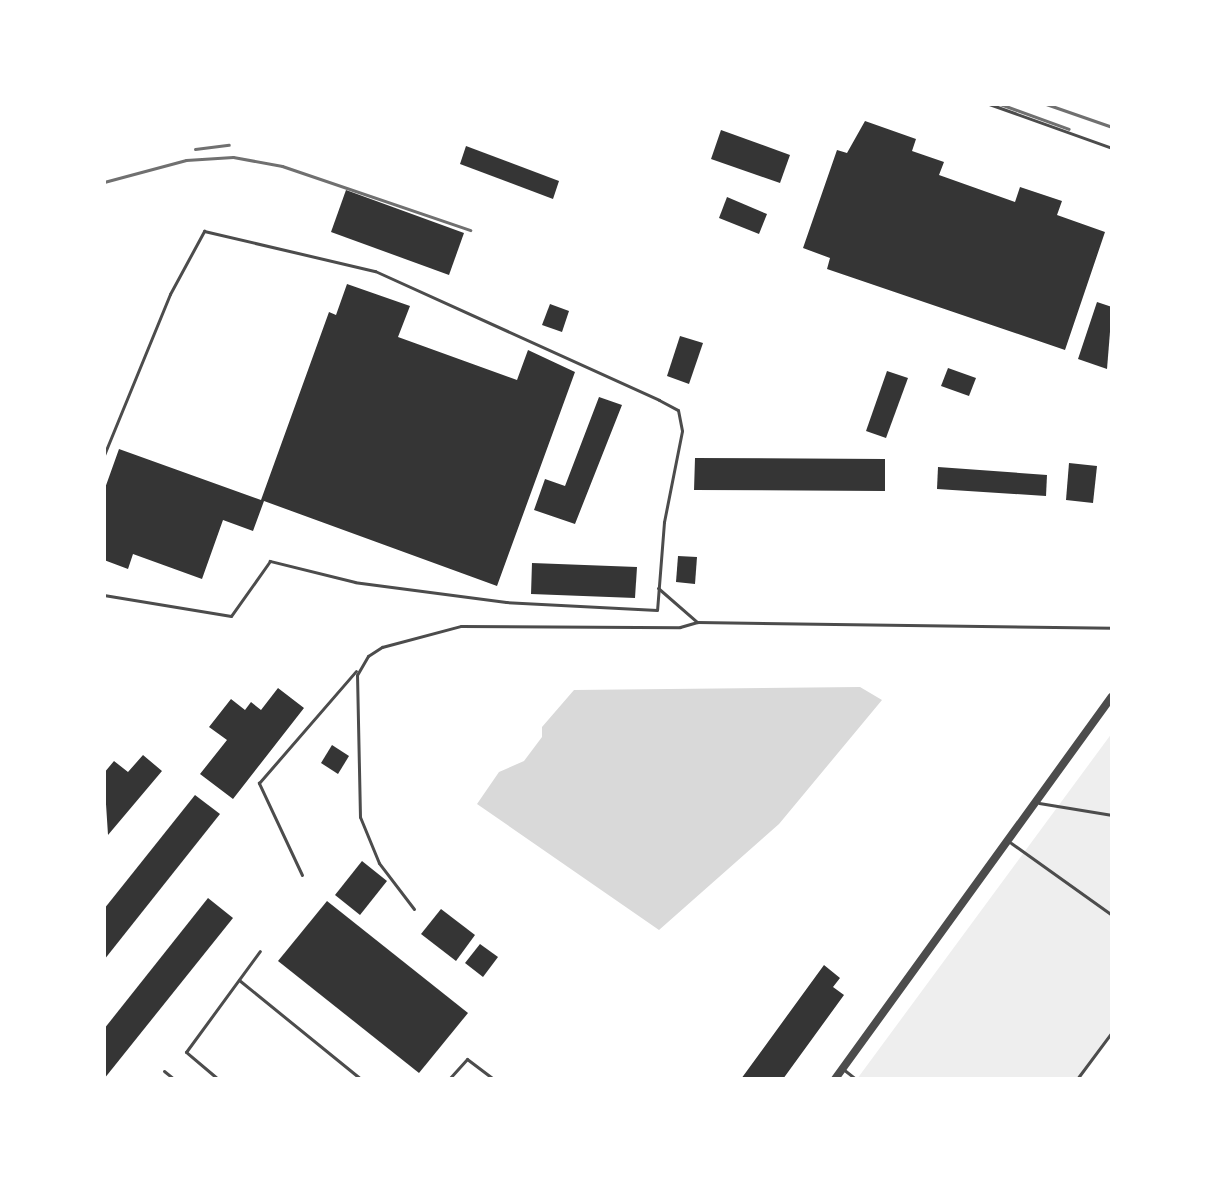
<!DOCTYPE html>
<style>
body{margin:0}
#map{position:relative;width:1216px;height:1183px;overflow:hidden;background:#fff;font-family:Overpass,sans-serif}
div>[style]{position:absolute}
.green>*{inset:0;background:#eee}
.water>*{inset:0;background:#d9d9d9}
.building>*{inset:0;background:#353535}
.service>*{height:3px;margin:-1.5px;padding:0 1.5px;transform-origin:1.5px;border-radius:1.5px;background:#4c4c4c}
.tertiary>*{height:8px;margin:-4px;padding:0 4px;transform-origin:4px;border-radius:4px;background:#4c4c4c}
.rail>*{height:3px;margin:-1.5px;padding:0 1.5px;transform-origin:1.5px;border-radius:1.5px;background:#707070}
span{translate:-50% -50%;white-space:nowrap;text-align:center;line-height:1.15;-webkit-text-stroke:6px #fff;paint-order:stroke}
.frame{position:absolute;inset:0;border:106px solid #fff;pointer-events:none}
</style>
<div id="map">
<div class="green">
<div style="clip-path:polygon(1112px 733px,1112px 1034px,1078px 1079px,857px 1079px)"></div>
</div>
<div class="water">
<div style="clip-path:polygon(860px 687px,882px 700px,779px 824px,659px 930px,477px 804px,499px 772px,524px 761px,542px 737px,542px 727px,574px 690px)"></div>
</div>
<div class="building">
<div style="clip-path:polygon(865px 121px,916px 139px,912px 151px,944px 162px,939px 175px,1015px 202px,1020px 187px,1062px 201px,1057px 215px,1105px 232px,1065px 350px,827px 269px,830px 258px,803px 248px,837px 150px,847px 153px)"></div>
<div style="clip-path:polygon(721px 130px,790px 155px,780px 183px,711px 159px)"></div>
<div style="clip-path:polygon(466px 146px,559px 181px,553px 199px,460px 164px)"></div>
<div style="clip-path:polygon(346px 190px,464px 233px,449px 275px,331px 232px)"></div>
<div style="clip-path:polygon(727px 197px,767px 214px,759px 234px,719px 218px)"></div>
<div style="clip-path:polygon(347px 284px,410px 306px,398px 337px,517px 380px,528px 350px,575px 372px,497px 586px,264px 501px,253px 531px,223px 520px,202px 579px,133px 554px,128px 569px,104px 560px,104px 491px,119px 449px,261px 500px,329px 312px,336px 315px)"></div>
<div style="clip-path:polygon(1097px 302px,1112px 307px,1107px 369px,1078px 359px)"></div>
<div style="clip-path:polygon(550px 304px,569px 311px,562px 332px,542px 325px)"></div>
<div style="clip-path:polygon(680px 336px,703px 343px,689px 384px,667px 376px)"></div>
<div style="clip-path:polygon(948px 368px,976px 378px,969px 396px,941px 386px)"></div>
<div style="clip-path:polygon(887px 371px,908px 378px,886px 438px,866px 431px)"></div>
<div style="clip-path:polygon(599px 397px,622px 405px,575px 524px,534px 510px,545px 479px,565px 486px)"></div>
<div style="clip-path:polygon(695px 458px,885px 459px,885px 491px,694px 490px)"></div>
<div style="clip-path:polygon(1069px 463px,1097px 466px,1093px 503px,1066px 500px)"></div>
<div style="clip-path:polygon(938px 467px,1047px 475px,1046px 496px,937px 489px)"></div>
<div style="clip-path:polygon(678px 556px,697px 557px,695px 584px,676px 582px)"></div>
<div style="clip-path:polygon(532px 563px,637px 567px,635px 598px,531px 594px)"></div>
<div style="clip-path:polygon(278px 688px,304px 708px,233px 799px,200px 774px,227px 740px,209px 727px,231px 699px,245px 710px,251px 702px,261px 710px)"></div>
<div style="clip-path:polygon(332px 745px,349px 756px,338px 774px,321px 763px)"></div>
<div style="clip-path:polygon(143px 755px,162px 771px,108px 835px,104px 773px,114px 761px,128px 772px)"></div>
<div style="clip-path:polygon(195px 795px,220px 814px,104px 960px,104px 909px)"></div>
<div style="clip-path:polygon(362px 861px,387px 881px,360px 915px,335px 895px)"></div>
<div style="clip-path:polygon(208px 898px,233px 918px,104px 1079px,104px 1029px)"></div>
<div style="clip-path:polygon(327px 901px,468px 1013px,419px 1073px,278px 961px)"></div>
<div style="clip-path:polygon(441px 909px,475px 935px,456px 961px,421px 934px)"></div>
<div style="clip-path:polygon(480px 944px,498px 957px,483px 977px,465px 963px)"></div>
<div style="clip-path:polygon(824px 965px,840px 978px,833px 987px,844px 995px,783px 1079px,741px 1079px)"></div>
</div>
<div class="service">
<div style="left:989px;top:104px;width:131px;rotate:19.7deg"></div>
<div style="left:104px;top:455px;width:174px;rotate:-67.7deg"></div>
<div style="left:170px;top:294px;width:72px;rotate:-61.6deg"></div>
<div style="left:204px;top:231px;width:176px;rotate:13.2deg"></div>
<div style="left:375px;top:271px;width:312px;rotate:24.4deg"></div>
<div style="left:659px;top:400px;width:21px;rotate:28deg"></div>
<div style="left:678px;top:410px;width:21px;rotate:79deg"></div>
<div style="left:682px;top:431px;width:93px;rotate:101.2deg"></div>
<div style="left:664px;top:522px;width:88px;rotate:94.5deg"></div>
<div style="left:657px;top:610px;width:151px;rotate:-177deg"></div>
<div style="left:506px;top:602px;width:152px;rotate:-172.5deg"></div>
<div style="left:355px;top:582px;width:88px;rotate:-166.1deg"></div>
<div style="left:270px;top:561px;width:67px;rotate:125.3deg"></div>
<div style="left:231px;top:616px;width:129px;rotate:-170.6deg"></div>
<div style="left:658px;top:588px;width:52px;rotate:41.1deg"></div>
<div style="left:697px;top:622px;width:415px;rotate:0.8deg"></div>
<div style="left:1039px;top:803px;width:74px;rotate:9.3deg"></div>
<div style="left:1011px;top:843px;width:124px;rotate:35.5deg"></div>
<div style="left:302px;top:875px;width:102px;rotate:-115.1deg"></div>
<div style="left:259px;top:783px;width:148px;rotate:-49.1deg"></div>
<div style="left:414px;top:909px;width:58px;rotate:-127.3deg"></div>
<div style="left:379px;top:863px;width:50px;rotate:-112.4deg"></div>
<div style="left:360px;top:817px;width:142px;rotate:-91.2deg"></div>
<div style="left:357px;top:675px;width:22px;rotate:-60deg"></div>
<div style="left:368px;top:656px;width:17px;rotate:-33deg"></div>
<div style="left:382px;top:647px;width:82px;rotate:-14.9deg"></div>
<div style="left:461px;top:626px;width:219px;rotate:0.3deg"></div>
<div style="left:680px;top:627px;width:18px;rotate:-16deg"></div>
<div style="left:239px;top:980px;width:157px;rotate:39.1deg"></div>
<div style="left:843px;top:1069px;width:16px;rotate:38deg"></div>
<div style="left:164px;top:1071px;width:13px;rotate:39deg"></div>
<div style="left:218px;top:1079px;width:42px;rotate:-139.8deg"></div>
<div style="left:186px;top:1052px;width:125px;rotate:-53.8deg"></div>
<div style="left:449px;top:1079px;width:27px;rotate:-48deg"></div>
<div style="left:467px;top:1059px;width:34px;rotate:37deg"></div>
<div style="left:1077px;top:1079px;width:59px;rotate:-53.3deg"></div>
</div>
<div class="tertiary">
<div style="left:835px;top:1079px;width:472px;rotate:-54.1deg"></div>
</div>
<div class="rail">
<div style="left:1000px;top:104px;width:73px;rotate:19.9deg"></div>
<div style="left:1046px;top:104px;width:70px;rotate:19.2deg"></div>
<div style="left:195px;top:149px;width:34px;rotate:-7deg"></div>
<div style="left:104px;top:182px;width:85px;rotate:-15deg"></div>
<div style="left:186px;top:160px;width:47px;rotate:-3.7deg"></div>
<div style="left:233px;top:157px;width:50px;rotate:10.4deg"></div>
<div style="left:282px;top:166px;width:199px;rotate:18.8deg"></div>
</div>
<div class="frame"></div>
</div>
